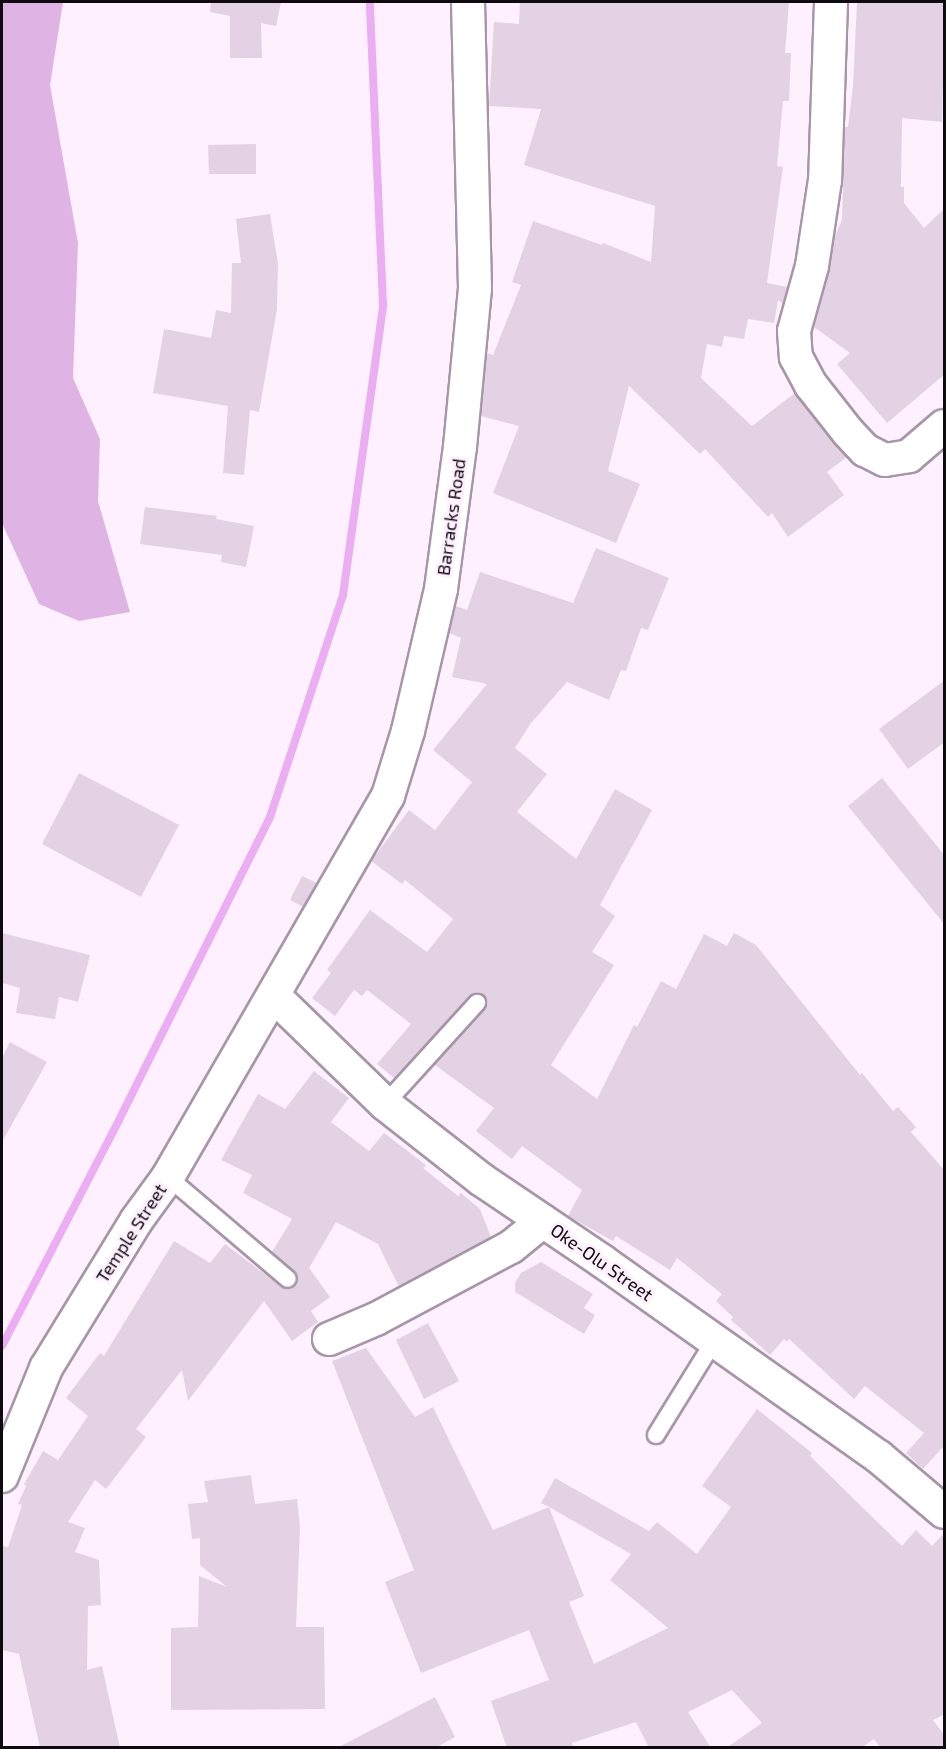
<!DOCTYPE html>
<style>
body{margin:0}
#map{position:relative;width:946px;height:1749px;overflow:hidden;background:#fef0ff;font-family:"Exo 2",sans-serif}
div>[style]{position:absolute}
.green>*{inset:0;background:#dfb3e3}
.stream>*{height:8px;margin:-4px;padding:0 4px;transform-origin:4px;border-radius:4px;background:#ebaef2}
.building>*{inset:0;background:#e2d2e4}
.roads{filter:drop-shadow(2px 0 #a696a7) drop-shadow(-2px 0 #a696a7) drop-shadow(0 2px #a696a7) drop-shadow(0 -2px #a696a7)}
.lane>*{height:16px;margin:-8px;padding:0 8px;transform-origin:8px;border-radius:8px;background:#fff}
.street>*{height:32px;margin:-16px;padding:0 16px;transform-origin:16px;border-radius:16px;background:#fff}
span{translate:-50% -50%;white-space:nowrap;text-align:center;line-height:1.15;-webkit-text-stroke:6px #fef0ff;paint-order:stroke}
.street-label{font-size:18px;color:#0f0a10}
.frame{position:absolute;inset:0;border:3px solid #0f0a10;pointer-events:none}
</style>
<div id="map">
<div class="green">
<div style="clip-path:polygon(2px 2px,63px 2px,50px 85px,78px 243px,73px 378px,100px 439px,98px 501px,130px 612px,79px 621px,39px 604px,2px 523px)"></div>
</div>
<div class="stream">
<div style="left:2px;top:1346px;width:254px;rotate:-62.6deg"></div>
<div style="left:119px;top:1120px;width:339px;rotate:-63.5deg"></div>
<div style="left:270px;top:817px;width:234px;rotate:-71.8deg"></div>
<div style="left:343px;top:595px;width:293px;rotate:-82.1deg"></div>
<div style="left:383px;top:305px;width:303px;rotate:-92.5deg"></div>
</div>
<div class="building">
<div style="clip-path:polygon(211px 2px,281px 2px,276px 26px,261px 23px,262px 58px,230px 58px,230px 16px,210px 12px)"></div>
<div style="clip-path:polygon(520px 2px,789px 2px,785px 53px,791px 53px,789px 101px,783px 101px,777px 166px,783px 167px,767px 283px,788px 287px,783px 304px,778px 300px,774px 323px,748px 319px,744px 339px,724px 336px,722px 347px,707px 344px,701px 378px,752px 426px,795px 393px,847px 457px,827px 472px,844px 495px,788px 537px,772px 513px,768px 517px,705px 449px,700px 454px,629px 386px,608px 471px,640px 484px,616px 543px,493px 493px,519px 426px,481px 416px,487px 353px,493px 355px,521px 285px,512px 282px,533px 221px,602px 245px,603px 243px,651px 262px,655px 206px,524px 165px,541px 109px,489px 106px,494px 22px,519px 24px)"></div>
<div style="clip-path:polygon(857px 2px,945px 2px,942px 122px,902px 118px,901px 187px,904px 187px,904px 203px,924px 228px,945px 208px,945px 374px,887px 423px,837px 364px,850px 353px,814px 327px,829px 271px,834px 238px,842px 220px,845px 127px,848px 127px,853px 86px)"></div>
<div style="clip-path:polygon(256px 144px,256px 174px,209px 174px,208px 145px)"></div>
<div style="clip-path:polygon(270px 214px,278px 264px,277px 309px,259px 412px,250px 410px,244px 475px,223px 473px,228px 406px,153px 393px,164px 329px,211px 338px,216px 310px,231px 313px,232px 263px,241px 263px,236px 219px)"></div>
<div style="clip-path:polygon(145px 507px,217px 516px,216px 519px,254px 526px,246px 567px,221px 562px,222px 555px,140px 544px)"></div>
<div style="clip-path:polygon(596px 548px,669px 578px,648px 630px,641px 628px,626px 671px,621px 670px,609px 700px,567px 682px,531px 723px,515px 748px,547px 774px,517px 812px,576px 859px,615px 789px,652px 810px,600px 905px,615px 916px,592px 952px,614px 965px,551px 1065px,597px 1099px,634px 1025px,637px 1027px,661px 981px,676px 989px,704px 934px,727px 946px,734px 933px,756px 945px,860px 1075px,862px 1073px,893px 1111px,898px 1107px,916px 1127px,911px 1132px,945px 1171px,945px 1450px,942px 1448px,923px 1469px,906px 1453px,924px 1433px,865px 1386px,854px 1399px,789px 1339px,787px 1342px,784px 1339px,770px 1355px,731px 1320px,733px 1317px,716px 1301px,722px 1294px,677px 1258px,670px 1270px,616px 1236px,613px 1241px,568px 1216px,582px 1190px,522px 1146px,512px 1159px,476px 1131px,494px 1108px,435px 1065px,485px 1010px,487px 1000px,484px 995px,474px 993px,469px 996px,394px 1078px,377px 1064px,411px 1024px,367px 990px,362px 996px,354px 990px,335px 1016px,312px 998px,331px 973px,327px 970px,370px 910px,427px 952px,453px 919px,405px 880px,402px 884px,371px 861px,409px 810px,435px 830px,472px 782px,433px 750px,487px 684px,452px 677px,461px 638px,449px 633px,456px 606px,467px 610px,480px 572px,573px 603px)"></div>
<div style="clip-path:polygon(945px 680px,945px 742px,908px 769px,879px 729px)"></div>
<div style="clip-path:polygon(79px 773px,179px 825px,141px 897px,42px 844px)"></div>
<div style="clip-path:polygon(882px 778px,945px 856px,945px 925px,848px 806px)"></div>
<div style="clip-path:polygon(302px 876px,317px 883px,303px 907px,290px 900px)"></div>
<div style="clip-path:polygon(2px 933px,90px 955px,78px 1002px,59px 997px,55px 1019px,16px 1013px,20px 988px,2px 983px)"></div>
<div style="clip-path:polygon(10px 1042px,47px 1062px,2px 1142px,2px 1058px)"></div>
<div style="clip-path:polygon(314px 1071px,349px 1098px,331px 1122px,369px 1151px,384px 1133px,426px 1165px,423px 1168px,458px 1196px,461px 1193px,480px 1209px,491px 1237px,399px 1287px,378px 1244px,336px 1222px,309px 1268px,330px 1297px,311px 1311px,318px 1322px,292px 1341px,264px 1301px,188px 1401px,182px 1370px,136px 1429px,146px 1437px,106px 1489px,95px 1480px,68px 1522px,85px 1528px,75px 1552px,99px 1560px,101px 1605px,88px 1606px,87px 1670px,102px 1666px,120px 1748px,40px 1748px,19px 1654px,2px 1650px,2px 1546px,8px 1547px,22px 1505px,18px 1504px,26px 1486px,24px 1484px,43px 1451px,58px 1460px,88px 1416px,66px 1398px,100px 1353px,104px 1356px,174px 1241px,210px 1263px,225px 1244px,282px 1287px,291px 1289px,296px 1285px,298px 1280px,295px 1271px,272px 1252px,292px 1219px,243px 1193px,252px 1175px,221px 1160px,258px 1094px,285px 1109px)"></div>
<div style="clip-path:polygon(541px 1262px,593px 1294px,584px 1308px,595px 1315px,584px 1334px,515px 1292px,515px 1283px,521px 1273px)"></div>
<div style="clip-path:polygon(428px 1323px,459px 1381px,424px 1399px,396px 1340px)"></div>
<div style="clip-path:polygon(evenodd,366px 1348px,415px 1417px,433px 1407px,493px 1530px,549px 1507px,541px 1503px,555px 1478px,649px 1531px,657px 1522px,697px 1554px,731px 1507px,702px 1486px,757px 1409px,812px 1453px,810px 1456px,902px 1546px,916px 1530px,932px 1546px,945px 1532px,945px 1714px,933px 1720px,945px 1736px,945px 1748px,881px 1748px,874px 1739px,861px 1748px,726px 1748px,762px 1723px,732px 1690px,688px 1712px,711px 1748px,649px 1748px,636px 1722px,572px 1743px,573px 1748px,507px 1748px,491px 1701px,549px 1680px,529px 1630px,421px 1673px,385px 1582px,414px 1570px,332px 1361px,366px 1348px,549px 1507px,631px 1554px,610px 1580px,668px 1628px,594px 1664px,569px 1602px,584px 1596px,549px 1507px)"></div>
<div style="clip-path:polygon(251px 1475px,255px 1504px,297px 1499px,300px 1527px,296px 1627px,324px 1627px,325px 1709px,171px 1710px,171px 1628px,198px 1627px,199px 1576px,227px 1587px,200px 1565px,200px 1538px,192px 1539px,188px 1504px,208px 1502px,204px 1481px)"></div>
<div style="clip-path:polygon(435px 1697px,455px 1737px,435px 1748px,337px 1748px)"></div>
</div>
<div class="roads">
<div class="lane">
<div style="left:385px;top:1104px;width:137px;rotate:-47.7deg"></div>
<div style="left:168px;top:1177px;width:157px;rotate:40.4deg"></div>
<div style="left:656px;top:1435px;width:110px;rotate:-58.3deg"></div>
</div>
<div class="street">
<div style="left:831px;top:2px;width:178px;rotate:91.9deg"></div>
<div style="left:825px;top:180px;width:87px;rotate:98.6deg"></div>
<div style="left:812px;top:266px;width:67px;rotate:105.5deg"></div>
<div style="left:794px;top:331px;width:26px;rotate:86deg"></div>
<div style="left:796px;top:357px;width:32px;rotate:62deg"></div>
<div style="left:811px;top:385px;width:60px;rotate:51.8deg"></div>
<div style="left:848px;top:432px;width:25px;rotate:47deg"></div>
<div style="left:865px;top:450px;width:22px;rotate:27deg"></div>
<div style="left:885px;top:460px;width:24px;rotate:-9deg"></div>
<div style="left:909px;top:456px;width:46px;rotate:-40.6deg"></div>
<div style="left:274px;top:996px;width:155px;rotate:44.2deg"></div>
<div style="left:385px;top:1104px;width:123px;rotate:38.1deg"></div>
<div style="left:482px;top:1180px;width:145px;rotate:34deg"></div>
<div style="left:602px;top:1261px;width:339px;rotate:35.3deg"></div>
<div style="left:879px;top:1457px;width:85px;rotate:40.2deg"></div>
<div style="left:329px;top:1339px;width:51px;rotate:-23.1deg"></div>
<div style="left:376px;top:1319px;width:153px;rotate:-28.1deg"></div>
<div style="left:511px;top:1247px;width:41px;rotate:-39.1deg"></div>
<div style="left:2px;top:1476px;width:117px;rotate:-67.8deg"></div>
<div style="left:46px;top:1368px;width:172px;rotate:-58.5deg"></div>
<div style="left:136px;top:1221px;width:54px;rotate:-54deg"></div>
<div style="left:168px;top:1177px;width:440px;rotate:-60deg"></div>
<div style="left:388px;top:796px;width:68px;rotate:-72.9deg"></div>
<div style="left:408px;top:731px;width:146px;rotate:-76.9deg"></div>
<div style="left:441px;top:589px;width:143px;rotate:-82.4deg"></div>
<div style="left:460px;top:447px;width:160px;rotate:-84.6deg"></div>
<div style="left:475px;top:288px;width:286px;rotate:-91.4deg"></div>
</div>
</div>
<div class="street-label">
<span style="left:451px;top:517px;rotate:-82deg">Barracks Road</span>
<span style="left:131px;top:1233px;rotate:-57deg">Temple Street</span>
<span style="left:602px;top:1262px;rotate:35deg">Oke-Olu Street</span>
</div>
<div class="frame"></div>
</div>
